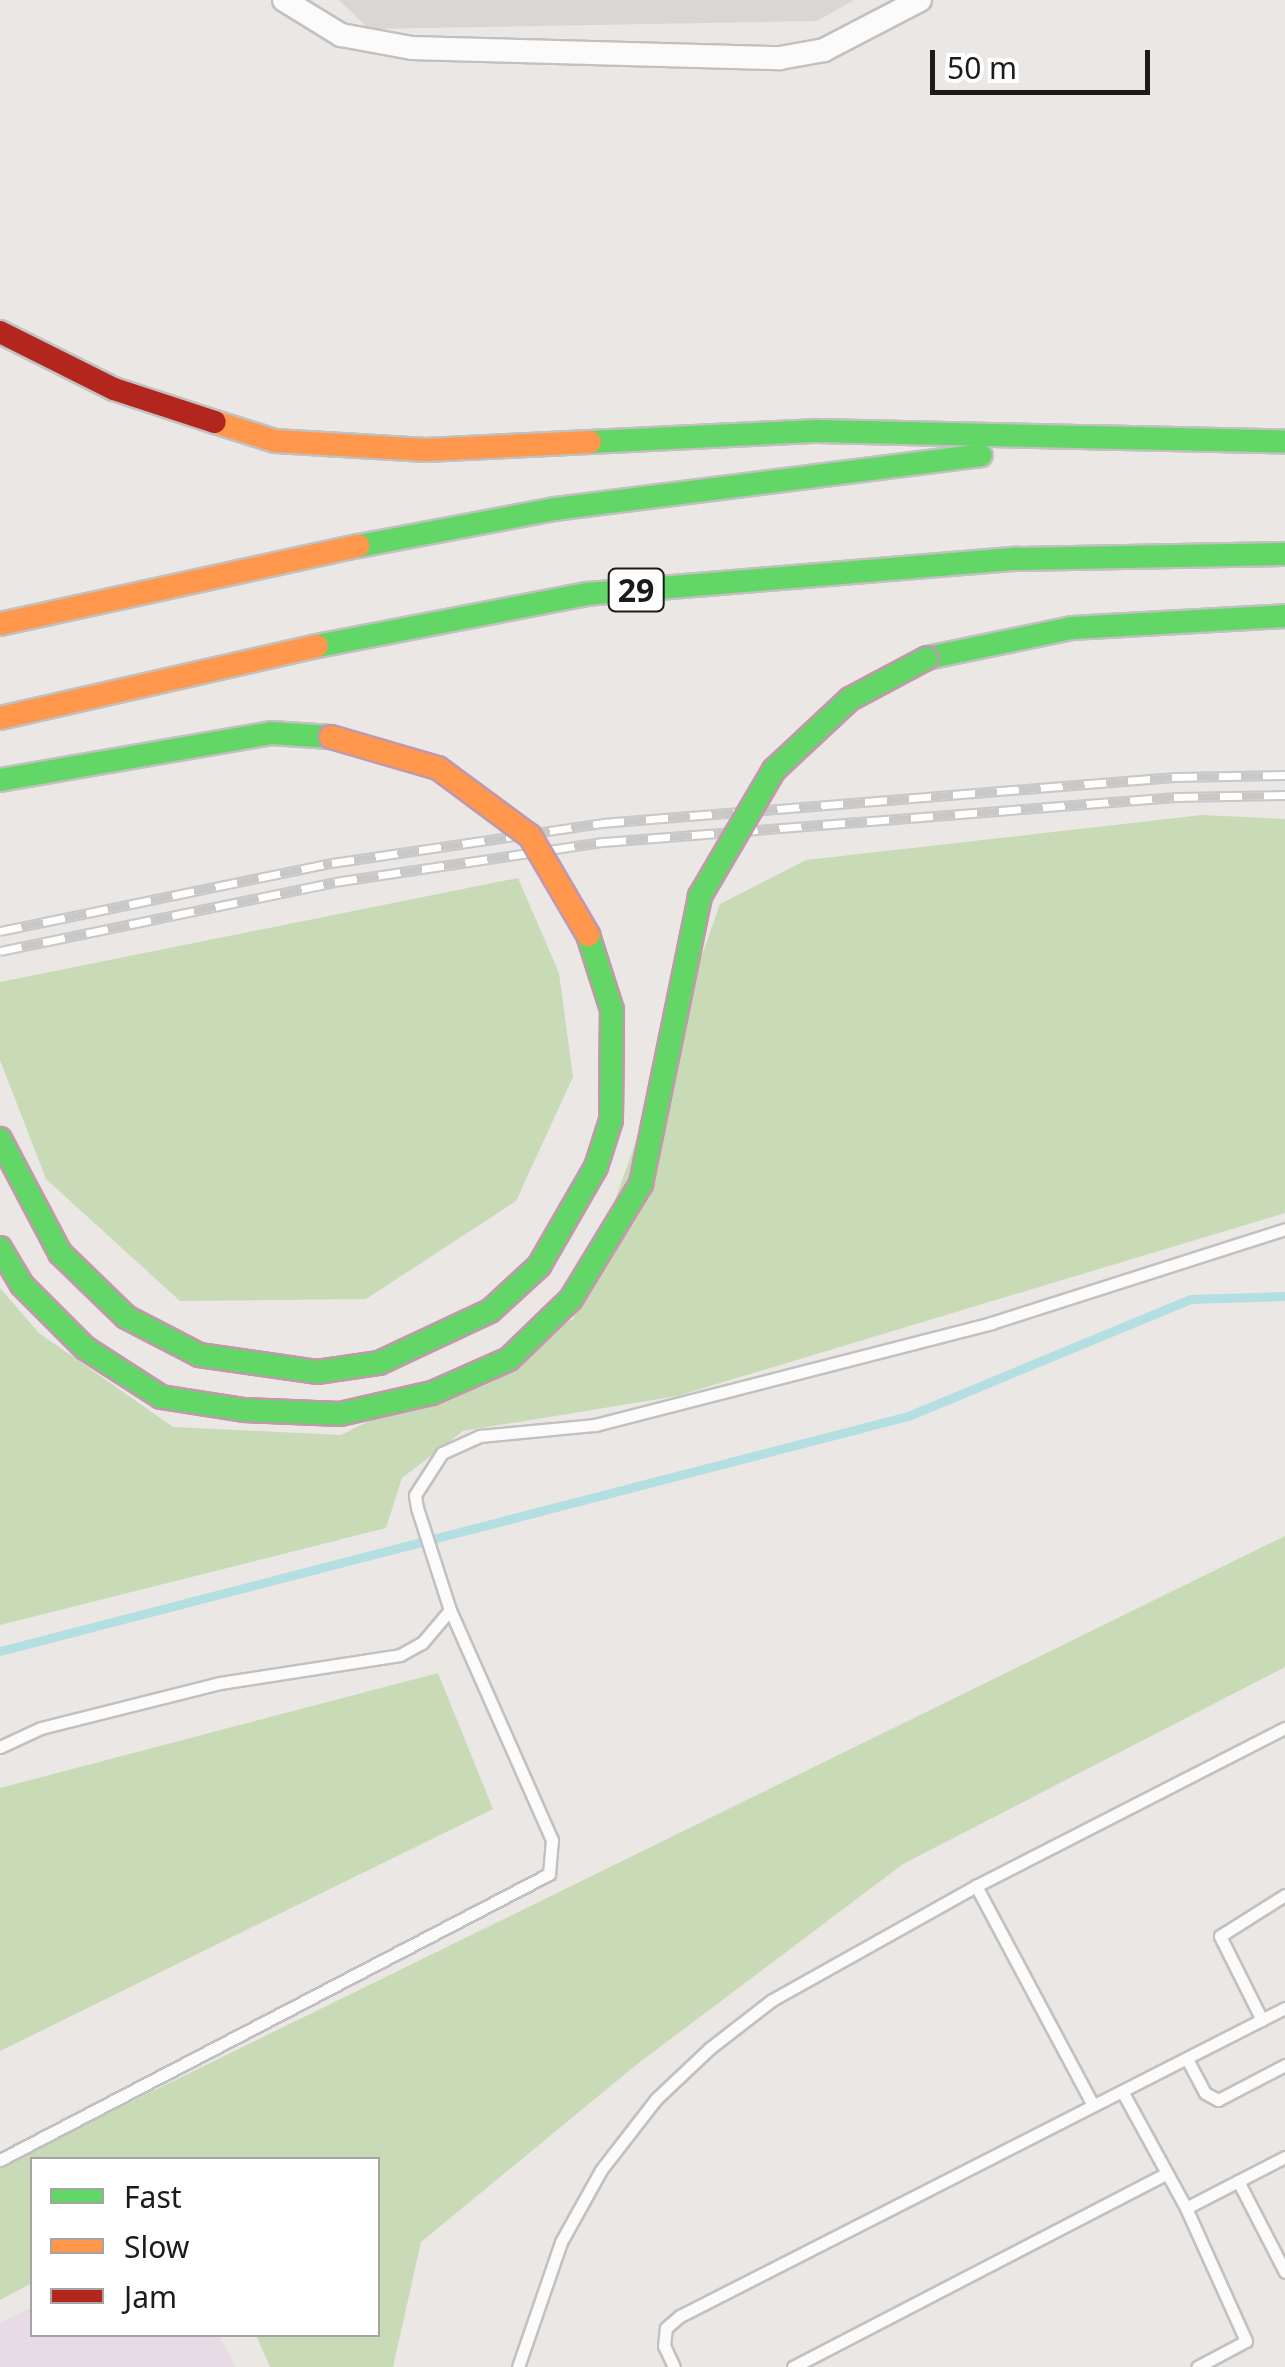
<!DOCTYPE html>
<style>
body{margin:0}
#map{position:relative;width:1285px;height:2367px;overflow:hidden;background:#eae7e4;font-family:"Noto Sans",sans-serif}
div>[style]{position:absolute}
.residential>*{inset:0;background:#d9d7d5}
.industrial>*{inset:0;background:#e9dbe6}
.forest>*{inset:0;background:#c9dbb6}
.stream>*{height:9px;margin:-4.5px;padding:0 4.5px;transform-origin:4.5px;border-radius:4.5px;background:#b3dfe2}
.roads{filter:drop-shadow(2px 0 #c2c1c0) drop-shadow(-2px 0 #c2c1c0) drop-shadow(0 2px #c2c1c0) drop-shadow(0 -2px #c2c1c0)}
.lane>*{height:11px;margin:-5.5px;padding:0 5.5px;transform-origin:5.5px;border-radius:5.5px;background:#fcfbfb}
.street>*{height:22px;margin:-11px;padding:0 11px;transform-origin:11px;border-radius:11px;background:#fcfbfb}
.fast>*{height:22px;margin:-11px;padding:0 11px;transform-origin:11px;border-radius:11px;background:#63d668}
.slow>*{height:22px;margin:-11px;padding:0 11px;transform-origin:11px;border-radius:11px;background:#ff974d}
.jam>*{height:22px;margin:-11px;padding:0 11px;transform-origin:11px;border-radius:11px;background:#b3261e}
.rail>*{height:11px;margin-top:-5.5px;transform-origin:0;background:repeating-linear-gradient(90deg,#fff 0 22px,#c9c8c8 0 44px);box-sizing:border-box;border-block:2px solid #c9c8c8}
.bridges{filter:drop-shadow(2px 0 #c298ab) drop-shadow(-2px 0 #c298ab) drop-shadow(0 2px #c298ab) drop-shadow(0 -2px #c298ab)}
.fast-bridge>*{height:22px;margin:-11px;padding:0 11px;transform-origin:11px;border-radius:11px;background:#63d668}
.slow-bridge>*{height:22px;margin:-11px;padding:0 11px;transform-origin:11px;border-radius:11px;background:#ff974d}
span{translate:-50% -50%;white-space:nowrap;text-align:center;line-height:1.15;-webkit-text-stroke:8px #fff;paint-order:stroke}
.shield-label span{padding:2px 8px;background:#fff;border:2px solid;border-radius:8px;-webkit-text-stroke-width:0}
.shield-label{font-size:32px;color:#1b1b1b;font-weight:700}
.legend{position:absolute;left:30px;top:2157px;width:350px;height:180px;box-sizing:border-box;background:#fff;border:2px solid #a4a4a4;margin:0;padding:12px 18px;list-style:none;font-size:30px;color:#1b1b1b}
.legend li{display:flex;align-items:center;gap:20px;height:50px}
.legend b{width:50px;border:2px solid #a4a4a4}
.scale{position:absolute;left:930px;top:50px;width:220px;height:45px;box-sizing:border-box;border:5px solid #1b1b1b;border-top:0;padding-left:12px;font-size:30px;line-height:35px;white-space:nowrap;color:#1b1b1b;-webkit-text-stroke:8px #fff;paint-order:stroke}
</style>
<div id="map">
<div class="residential">
<div style="clip-path:polygon(339px 0,854px 0,817px 21px,369px 29px)"></div>
</div>
<div class="industrial">
<div style="clip-path:polygon(32px 2307px,32px 2334px,219px 2335px,236px 2367px,0 2367px,0 2323px)"></div>
</div>
<div class="forest">
<div style="clip-path:polygon(1202px 815px,1285px 819px,1285px 1213px,677px 1396px,463px 1431px,402px 1478px,386px 1528px,0 1625px,0 1288px,39px 1333px,173px 1427px,341px 1435px,573px 1319px,720px 904px,806px 860px)"></div>
<div style="clip-path:polygon(518px 878px,559px 973px,573px 1077px,516px 1201px,366px 1299px,180px 1301px,46px 1179px,0 1060px,0 982px)"></div>
<div style="clip-path:polygon(1285px 1536px,1285px 1667px,903px 1864px,636px 2065px,421px 2242px,393px 2367px,270px 2367px,256px 2335px,378px 2334px,378px 2160px,32px 2160px,32px 2283px,0 2300px,0 2166px)"></div>
<div style="clip-path:polygon(438px 1673px,493px 1809px,0 2051px,0 1788px)"></div>
</div>
<div class="stream">
<div style="left:0;top:1651px;width:938px;rotate:-14.51deg"></div>
<div style="left:908px;top:1416px;width:305px;rotate:-22.5deg"></div>
<div style="left:1190px;top:1299px;width:95px;rotate:-1.8deg"></div>
</div>
<div class="roads">
<div class="lane">
<div style="left:0;top:1747px;width:45px;rotate:-24.9deg"></div>
<div style="left:41px;top:1728px;width:185px;rotate:-14.1deg"></div>
<div style="left:220px;top:1683px;width:182px;rotate:-8.8deg"></div>
<div style="left:400px;top:1655px;width:25px;rotate:-29deg"></div>
<div style="left:422px;top:1643px;width:43px;rotate:-49.7deg"></div>
<div style="left:976px;top:1886px;width:248px;rotate:61.9deg"></div>
<div style="left:1262px;top:2020px;width:94px;rotate:-116.6deg"></div>
<div style="left:1220px;top:1936px;width:77px;rotate:-32.2deg"></div>
<div style="left:1187px;top:2059px;width:38px;rotate:62deg"></div>
<div style="left:1205px;top:2093px;width:15px;rotate:28deg"></div>
<div style="left:1218px;top:2100px;width:76px;rotate:-27.6deg"></div>
<div style="left:1122px;top:2091px;width:133px;rotate:61.3deg"></div>
<div style="left:1186px;top:2208px;width:111px;rotate:-27.3deg"></div>
<div style="left:0;top:2160px;width:619px;rotate:-27.52deg"></div>
<div style="left:549px;top:1874px;width:34px;rotate:-85deg"></div>
<div style="left:552px;top:1840px;width:252px;rotate:-113.9deg"></div>
<div style="left:450px;top:1610px;width:107px;rotate:-107.9deg"></div>
<div style="left:417px;top:1508px;width:13px;rotate:-99deg"></div>
<div style="left:415px;top:1495px;width:50px;rotate:-57.3deg"></div>
<div style="left:442px;top:1453px;width:42px;rotate:-24.1deg"></div>
<div style="left:480px;top:1436px;width:116px;rotate:-5.5deg"></div>
<div style="left:595px;top:1425px;width:409px;rotate:-14.4deg"></div>
<div style="left:991px;top:1323px;width:309px;rotate:-17.7deg"></div>
<div style="left:1238px;top:2181px;width:102px;rotate:62.7deg"></div>
<div style="left:1186px;top:2208px;width:146px;rotate:65.7deg"></div>
<div style="left:1246px;top:2341px;width:55px;rotate:152deg"></div>
<div style="left:518px;top:2367px;width:132px;rotate:-71deg"></div>
<div style="left:561px;top:2242px;width:82px;rotate:-60.9deg"></div>
<div style="left:601px;top:2170px;width:90px;rotate:-52.2deg"></div>
<div style="left:656px;top:2099px;width:74px;rotate:-43.4deg"></div>
<div style="left:710px;top:2048px;width:78px;rotate:-37.7deg"></div>
<div style="left:772px;top:2000px;width:234px;rotate:-29.2deg"></div>
<div style="left:976px;top:1886px;width:347px;rotate:-27.1deg"></div>
<div style="left:674px;top:2367px;width:23px;rotate:-115deg"></div>
<div style="left:664px;top:2346px;width:18px;rotate:-84deg"></div>
<div style="left:666px;top:2328px;width:18px;rotate:-41deg"></div>
<div style="left:680px;top:2316px;width:679px;rotate:-26.98deg"></div>
<div style="left:793px;top:2367px;width:421px;rotate:-27.4deg"></div>
</div>
<div class="street">
<div style="left:284px;top:0;width:67px;rotate:31.6deg"></div>
<div style="left:341px;top:35px;width:72px;rotate:10.4deg"></div>
<div style="left:412px;top:48px;width:368px;rotate:1.6deg"></div>
<div style="left:780px;top:58px;width:45px;rotate:-10.3deg"></div>
<div style="left:824px;top:50px;width:108px;rotate:-27.5deg"></div>
</div>
<div class="fast">
<div style="left:590px;top:442px;width:228px;rotate:-2.8deg"></div>
<div style="left:818px;top:431px;width:467px;rotate:1.3deg"></div>
<div style="left:359px;top:546px;width:199px;rotate:-10.7deg"></div>
<div style="left:555px;top:509px;width:429px;rotate:-7.2deg"></div>
<div style="left:317px;top:646px;width:275px;rotate:-10.9deg"></div>
<div style="left:587px;top:594px;width:431px;rotate:-4.7deg"></div>
<div style="left:1017px;top:559px;width:268px;rotate:-1.1deg"></div>
<div style="left:927px;top:658px;width:148px;rotate:-11.7deg"></div>
<div style="left:1072px;top:628px;width:213px;rotate:-3.2deg"></div>
<div style="left:0;top:780px;width:275px;rotate:-9.8deg"></div>
<div style="left:271px;top:733px;width:60px;rotate:3.8deg"></div>
</div>
<div class="slow">
<div style="left:215px;top:422px;width:63px;rotate:17.6deg"></div>
<div style="left:275px;top:441px;width:151px;rotate:3.4deg"></div>
<div style="left:426px;top:450px;width:164px;rotate:-2.8deg"></div>
<div style="left:0;top:624px;width:367px;rotate:-12.3deg"></div>
<div style="left:0;top:718px;width:325px;rotate:-12.8deg"></div>
</div>
<div class="jam">
<div style="left:0;top:332px;width:127px;rotate:26.6deg"></div>
<div style="left:114px;top:389px;width:106px;rotate:18.1deg"></div>
</div>
</div>
<div class="rail">
<div style="left:0;top:931px;width:339px;rotate:-11.6deg"></div>
<div style="left:332px;top:863px;width:273px;rotate:-8.4deg"></div>
<div style="left:602px;top:823px;width:575px;rotate:-4.59deg"></div>
<div style="left:1175px;top:777px;width:110px;rotate:-1deg"></div>
<div style="left:0;top:951px;width:342px;rotate:-11.6deg"></div>
<div style="left:335px;top:882px;width:272px;rotate:-8.5deg"></div>
<div style="left:604px;top:842px;width:574px;rotate:-4.5deg"></div>
<div style="left:1176px;top:797px;width:109px;rotate:-1.1deg"></div>
</div>
<div class="bridges">
<div class="fast-bridge">
<div style="left:0;top:1139px;width:129px;rotate:62.2deg"></div>
<div style="left:60px;top:1253px;width:92px;rotate:44.1deg"></div>
<div style="left:126px;top:1317px;width:82px;rotate:27.5deg"></div>
<div style="left:199px;top:1355px;width:119px;rotate:8.2deg"></div>
<div style="left:317px;top:1372px;width:63px;rotate:-8.3deg"></div>
<div style="left:379px;top:1363px;width:123px;rotate:-25.1deg"></div>
<div style="left:490px;top:1311px;width:67px;rotate:-42.6deg"></div>
<div style="left:539px;top:1266px;width:114px;rotate:-60.1deg"></div>
<div style="left:596px;top:1167px;width:49px;rotate:-72.3deg"></div>
<div style="left:611px;top:1120px;width:110px;rotate:-89.5deg"></div>
<div style="left:612px;top:1010px;width:79px;rotate:-107.7deg"></div>
<div style="left:0;top:1248px;width:43px;rotate:59.3deg"></div>
<div style="left:22px;top:1285px;width:89px;rotate:45deg"></div>
<div style="left:85px;top:1348px;width:90px;rotate:32.8deg"></div>
<div style="left:161px;top:1397px;width:84px;rotate:8.9deg"></div>
<div style="left:244px;top:1410px;width:96px;rotate:2.4deg"></div>
<div style="left:340px;top:1414px;width:94px;rotate:-12.9deg"></div>
<div style="left:432px;top:1393px;width:84px;rotate:-23.8deg"></div>
<div style="left:509px;top:1359px;width:86px;rotate:-44.1deg"></div>
<div style="left:571px;top:1299px;width:135px;rotate:-58.7deg"></div>
<div style="left:641px;top:1184px;width:294px;rotate:-78.4deg"></div>
<div style="left:700px;top:896px;width:146px;rotate:-59.6deg"></div>
<div style="left:774px;top:770px;width:104px;rotate:-43.1deg"></div>
<div style="left:850px;top:699px;width:87px;rotate:-28deg"></div>
</div>
<div class="slow-bridge">
<div style="left:331px;top:737px;width:111px;rotate:16.2deg"></div>
<div style="left:438px;top:768px;width:114px;rotate:36.5deg"></div>
<div style="left:530px;top:836px;width:115px;rotate:59.6deg"></div>
</div>
</div>
<div class="shield-label">
<span style="left:636px;top:590px">29</span>
</div>
<ul class="legend">
<li><b style="height:12px;background:#63d668"></b>Fast</li>
<li><b style="height:12px;background:#ff974d"></b>Slow</li>
<li><b style="height:12px;background:#b3261e"></b>Jam</li>
</ul>
<div class="scale">50 m</div>
</div>
